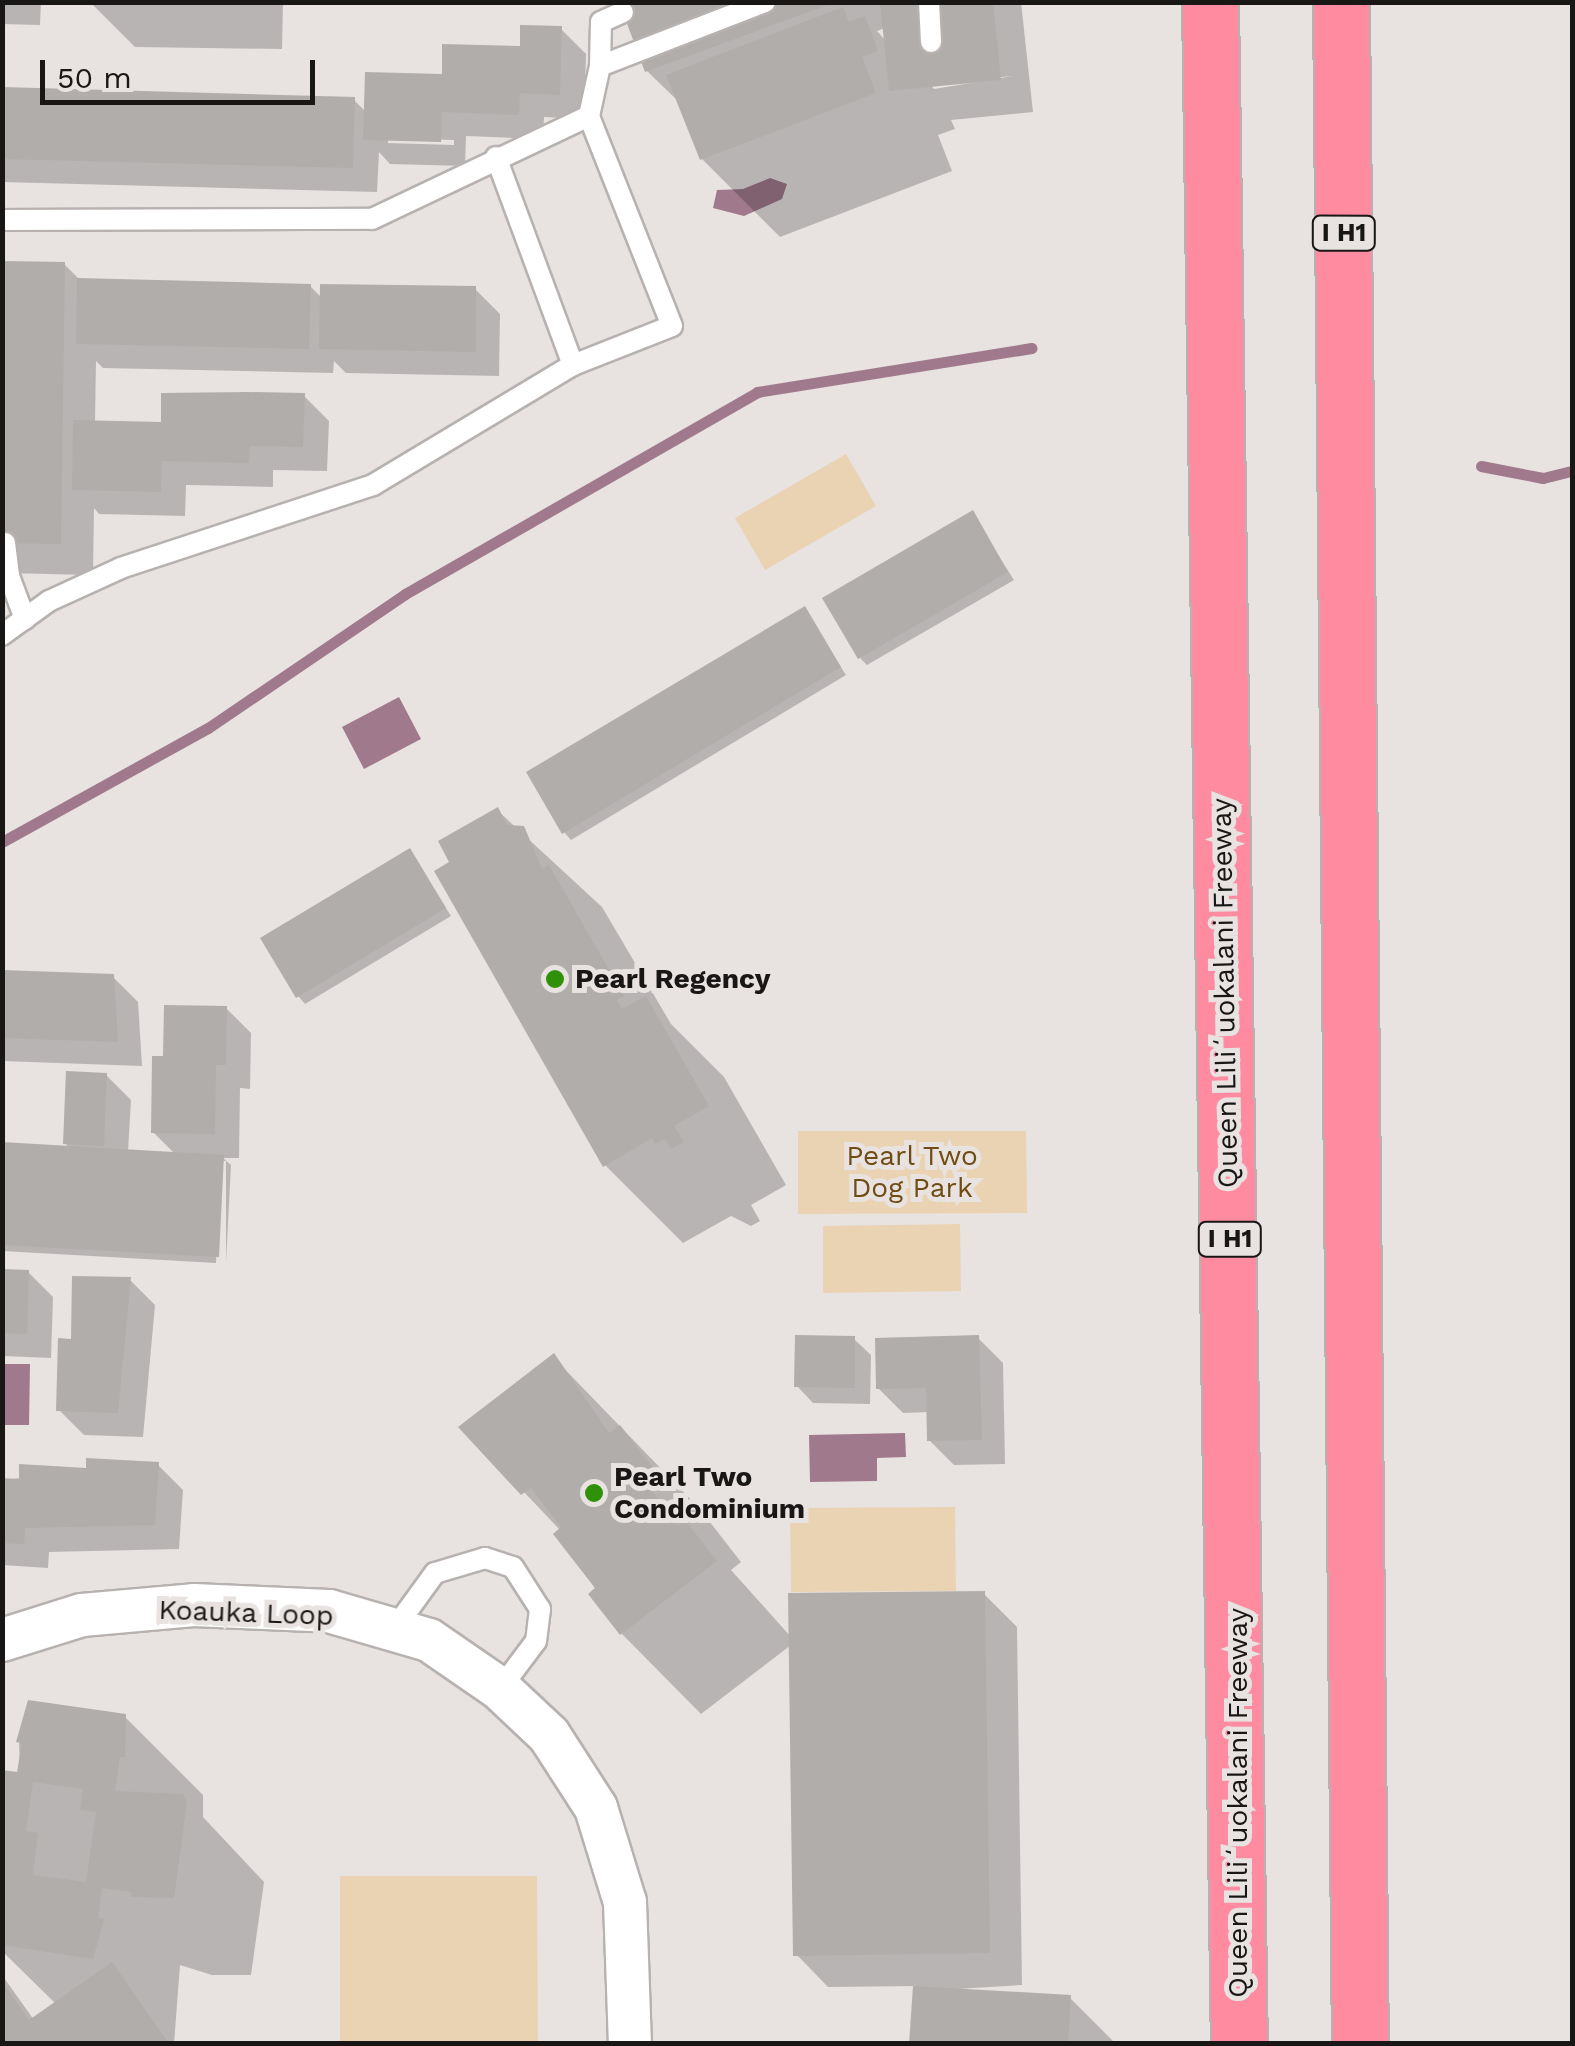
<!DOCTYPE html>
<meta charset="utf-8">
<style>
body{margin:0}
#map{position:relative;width:1575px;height:2046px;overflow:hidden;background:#e8e2e1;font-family:"Work Sans",sans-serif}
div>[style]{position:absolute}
.green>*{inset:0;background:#ead3b3}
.water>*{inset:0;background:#a07a8c}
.shadow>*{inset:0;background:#0003}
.stream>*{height:11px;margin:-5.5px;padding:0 5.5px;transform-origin:5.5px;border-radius:5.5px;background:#a07a8c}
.building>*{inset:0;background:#b1adaa}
.roads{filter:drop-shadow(2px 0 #b7b2b0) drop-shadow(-2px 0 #b7b2b0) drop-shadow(0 2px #b7b2b0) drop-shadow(0 -2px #b7b2b0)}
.lane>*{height:20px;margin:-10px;padding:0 10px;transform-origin:10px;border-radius:10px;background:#fff}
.street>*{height:42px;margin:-21px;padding:0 21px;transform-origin:21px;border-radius:21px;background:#fff}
.highway>*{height:55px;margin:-27.5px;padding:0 27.5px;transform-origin:27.5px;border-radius:27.5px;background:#fe8ba0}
.dots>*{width:28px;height:28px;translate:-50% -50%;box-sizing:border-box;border:5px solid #e8e2e1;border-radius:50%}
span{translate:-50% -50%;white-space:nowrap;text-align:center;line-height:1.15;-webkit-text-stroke:10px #e8e2e1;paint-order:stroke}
.shield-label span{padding:2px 8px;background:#e8e2e1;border:2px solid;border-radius:8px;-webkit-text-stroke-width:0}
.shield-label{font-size:25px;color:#191616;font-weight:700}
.poi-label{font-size:28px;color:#191616;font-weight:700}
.left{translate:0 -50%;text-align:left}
.street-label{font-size:28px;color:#191616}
.park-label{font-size:28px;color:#6f4c12}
.frame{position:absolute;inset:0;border:5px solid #191616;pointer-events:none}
.scale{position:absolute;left:40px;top:60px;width:275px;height:45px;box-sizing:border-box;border:5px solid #191616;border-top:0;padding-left:12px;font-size:30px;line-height:35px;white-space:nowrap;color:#191616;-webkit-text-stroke:8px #e8e2e1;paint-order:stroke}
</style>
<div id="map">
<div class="green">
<div style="clip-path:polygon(846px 454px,876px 506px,765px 570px,735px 518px)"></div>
<div style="clip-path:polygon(1026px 1131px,1027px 1213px,798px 1214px,798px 1131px)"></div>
<div style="clip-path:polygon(960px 1224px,961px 1291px,823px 1293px,823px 1226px)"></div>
<div style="clip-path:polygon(955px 1507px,956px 1591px,791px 1592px,790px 1508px)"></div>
<div style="clip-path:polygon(340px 1876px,537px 1876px,538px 2043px,340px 2043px)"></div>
</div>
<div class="water">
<div style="clip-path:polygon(770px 178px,787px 184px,782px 199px,744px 216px,713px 208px,717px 190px,743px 189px)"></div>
<div style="clip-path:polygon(399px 697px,421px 739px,364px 769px,342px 727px)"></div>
<div style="clip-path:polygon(3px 1364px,30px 1364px,29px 1425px,3px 1425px)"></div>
<div style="clip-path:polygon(905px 1433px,906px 1457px,877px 1458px,877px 1481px,810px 1482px,809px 1435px)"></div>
</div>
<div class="shadow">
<div style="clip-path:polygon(2px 2px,41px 2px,40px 25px,2px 24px)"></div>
<div style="clip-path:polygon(90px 2px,283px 2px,282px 49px,135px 47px)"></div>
<div style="clip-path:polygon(317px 2px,377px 2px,377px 4px)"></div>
<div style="clip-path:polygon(evenodd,622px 2px,1021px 2px,1033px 112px,951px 120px,955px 129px,938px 135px,952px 171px,780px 237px,702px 159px,680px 103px,647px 71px,622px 2px,885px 28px,886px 41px,877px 31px,885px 28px,622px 2px,1013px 76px,934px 89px,930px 84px,1013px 76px)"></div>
<div style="clip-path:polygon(evenodd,561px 29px,586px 54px,584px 119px,544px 117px,543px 139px,466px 136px,465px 166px,390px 164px,379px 152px,377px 192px,2px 182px,2px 90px,354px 100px,366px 112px,561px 29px,388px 138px,454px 140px,454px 145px,388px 143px,388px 138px)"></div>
<div style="clip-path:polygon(64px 264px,81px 281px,310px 286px,322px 298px,475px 289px,500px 314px,499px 376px,346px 373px,334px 361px,333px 373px,103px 368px,96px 361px,95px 423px,163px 424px,304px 396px,329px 421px,327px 471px,273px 470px,273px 487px,186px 485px,185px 516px,99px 514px,94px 508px,93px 575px,2px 573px)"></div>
<div style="clip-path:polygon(972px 514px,1014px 580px,867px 665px,860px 658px)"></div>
<div style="clip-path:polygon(804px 609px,846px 675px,571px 840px,564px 832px)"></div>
<div style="clip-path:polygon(497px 810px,602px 907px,671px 1024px,724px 1077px,786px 1185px,751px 1205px,760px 1221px,751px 1226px,731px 1216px,683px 1243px,605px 1165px,453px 863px)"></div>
<div style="clip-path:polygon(410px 851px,451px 916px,305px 1004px,298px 996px)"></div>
<div style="clip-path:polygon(2px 972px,112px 976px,138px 1002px,142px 1066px,2px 1061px)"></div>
<div style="clip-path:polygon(226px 1008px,251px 1033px,250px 1089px,240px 1088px,239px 1158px,223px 1158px,231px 1165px,226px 1263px,226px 1161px,221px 1161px,216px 1263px,2px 1251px,2px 1145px,70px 1149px,65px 1143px,106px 1075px,131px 1100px,128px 1152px,176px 1155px,153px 1132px,165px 1058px)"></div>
<div style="clip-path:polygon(2px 1271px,28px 1272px,53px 1297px,51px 1358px,2px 1356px)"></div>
<div style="clip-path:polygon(130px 1280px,155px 1305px,143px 1437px,84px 1435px,59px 1410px,73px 1341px)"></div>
<div style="clip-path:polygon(978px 1338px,1003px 1363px,1005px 1464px,954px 1465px,929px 1440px,929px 1412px,903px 1413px,878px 1388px)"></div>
<div style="clip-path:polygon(854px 1339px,871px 1355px,870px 1404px,813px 1403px,797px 1386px)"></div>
<div style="clip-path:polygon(553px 1357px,699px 1508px,741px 1562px,731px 1570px,791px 1637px,984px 1594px,1017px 1627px,1022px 1985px,941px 1990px,1070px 1998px,1116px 2044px,912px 2044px,915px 1986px,828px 1987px,796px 1954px,791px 1645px,701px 1714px,622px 1634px,561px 1531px,462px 1427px)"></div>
<div style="clip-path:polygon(158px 1465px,183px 1490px,179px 1549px,49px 1552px,48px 1568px,2px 1565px,2px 1480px)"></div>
<div style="clip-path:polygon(125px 1717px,203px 1795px,203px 1817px,264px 1882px,251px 1975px,212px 1975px,180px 1965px,174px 2044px,2px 2044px,2px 1975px,34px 2020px,56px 2004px,2px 1951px,2px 1771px,20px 1775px,19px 1741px)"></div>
</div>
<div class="stream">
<div style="left:1481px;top:466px;width:63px;rotate:11deg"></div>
<div style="left:1543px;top:478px;width:30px;rotate:-14deg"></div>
<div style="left:2px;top:842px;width:235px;rotate:-29deg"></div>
<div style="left:208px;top:728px;width:238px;rotate:-34.2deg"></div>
<div style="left:405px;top:594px;width:406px;rotate:-29.8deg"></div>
<div style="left:757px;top:392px;width:278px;rotate:-9.1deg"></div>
</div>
<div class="building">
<div style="clip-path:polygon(619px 2px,833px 3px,645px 72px)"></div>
<div style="clip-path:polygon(880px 2px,993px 2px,1001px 80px,889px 91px)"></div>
<div style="clip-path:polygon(843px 7px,849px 22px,865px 16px,878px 51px,862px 57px,876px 93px,700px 160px,666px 75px)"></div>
<div style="clip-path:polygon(520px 25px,562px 26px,560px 95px,520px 93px,519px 115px,442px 112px,441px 142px,363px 140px,365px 72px,442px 74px,442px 44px,520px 46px)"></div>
<div style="clip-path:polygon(2px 87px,355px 97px,353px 168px,2px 159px)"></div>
<div style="clip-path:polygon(2px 261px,65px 262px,61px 544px,2px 543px)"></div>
<div style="clip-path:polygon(77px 278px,311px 284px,309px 349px,76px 344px)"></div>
<div style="clip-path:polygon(320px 284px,476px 286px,476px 352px,319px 349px)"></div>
<div style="clip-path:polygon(248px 392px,305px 393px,303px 447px,250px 446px,249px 463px,162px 461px,161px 492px,72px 490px,73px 420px,161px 422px,161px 393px)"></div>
<div style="clip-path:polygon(973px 510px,1008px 572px,858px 659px,822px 598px)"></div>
<div style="clip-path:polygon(805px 606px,841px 667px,562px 834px,526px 772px)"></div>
<div style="clip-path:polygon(498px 807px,507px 825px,524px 826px,542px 869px,549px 865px,624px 996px,617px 1000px,622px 1009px,646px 996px,709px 1106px,674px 1126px,684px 1142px,671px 1149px,665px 1139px,655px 1144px,652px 1138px,603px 1167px,434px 871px,449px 862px,438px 841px)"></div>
<div style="clip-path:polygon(410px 848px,446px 908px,296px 998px,260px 938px)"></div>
<div style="clip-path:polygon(2px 970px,114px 974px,118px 1042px,2px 1038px)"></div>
<div style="clip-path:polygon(164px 1005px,227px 1006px,226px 1065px,216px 1065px,215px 1134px,151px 1133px,152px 1056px,163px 1056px)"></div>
<div style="clip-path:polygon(66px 1071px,107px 1073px,104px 1146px,63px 1144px)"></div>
<div style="clip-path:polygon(2px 1142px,224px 1155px,219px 1257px,2px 1245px)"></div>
<div style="clip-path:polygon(2px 1269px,29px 1270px,27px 1334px,2px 1333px)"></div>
<div style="clip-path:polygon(72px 1276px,131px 1277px,118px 1413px,56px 1411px,58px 1338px,71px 1339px)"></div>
<div style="clip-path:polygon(795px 1335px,855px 1336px,855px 1388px,794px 1387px)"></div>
<div style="clip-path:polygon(979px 1335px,982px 1440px,927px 1441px,926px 1388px,876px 1389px,875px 1338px)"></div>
<div style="clip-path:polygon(554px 1353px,609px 1433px,620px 1425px,663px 1481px,651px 1490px,678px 1525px,685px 1520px,717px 1561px,620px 1635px,588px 1594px,595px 1588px,553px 1534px,561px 1527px,531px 1488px,521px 1495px,458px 1427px)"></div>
<div style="clip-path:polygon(86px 1458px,159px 1462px,155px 1525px,25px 1528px,24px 1544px,2px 1543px,2px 1478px,19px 1479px,19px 1464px,86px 1468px)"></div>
<div style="clip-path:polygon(985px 1591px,990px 1953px,793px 1956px,788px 1593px)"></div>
<div style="clip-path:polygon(evenodd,28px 1700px,126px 1714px,125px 1757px,120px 1757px,115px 1791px,183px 1794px,187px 1801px,174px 1898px,131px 1897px,132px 1892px,102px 1888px,98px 1918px,104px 1919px,93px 1959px,2px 1945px,2px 1770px,17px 1772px,22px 1743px,16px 1742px,28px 1700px,33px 1782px,83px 1789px,80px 1810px,96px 1812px,86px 1882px,33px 1875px,38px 1833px,26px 1831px,33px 1782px)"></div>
<div style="clip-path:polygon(112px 1962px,169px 2044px,2px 2044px,2px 1981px,29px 2020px)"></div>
<div style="clip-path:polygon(913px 1986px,1071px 1995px,1068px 2044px,909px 2044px)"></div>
</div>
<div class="roads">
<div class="lane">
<div style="left:929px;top:2px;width:40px;rotate:87.1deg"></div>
<div style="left:600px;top:66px;width:44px;rotate:-88.7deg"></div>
<div style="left:601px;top:22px;width:24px;rotate:-24deg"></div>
<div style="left:496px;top:157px;width:222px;rotate:69.7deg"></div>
<div style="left:2px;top:220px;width:370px;rotate:-0.2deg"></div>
<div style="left:372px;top:219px;width:240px;rotate:-25.4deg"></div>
<div style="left:589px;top:116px;width:51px;rotate:-77.6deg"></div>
<div style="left:600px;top:66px;width:177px;rotate:-21.2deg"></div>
<div style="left:5px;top:543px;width:33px;rotate:83deg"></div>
<div style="left:9px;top:576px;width:46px;rotate:69.6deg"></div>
<div style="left:2px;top:635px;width:58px;rotate:-35.9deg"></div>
<div style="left:49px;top:601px;width:79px;rotate:-24.6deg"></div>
<div style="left:121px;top:568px;width:265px;rotate:-18.2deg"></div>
<div style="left:373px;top:485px;width:233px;rotate:-31deg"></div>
<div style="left:573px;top:365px;width:106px;rotate:-21.5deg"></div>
<div style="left:672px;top:326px;width:226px;rotate:-111.6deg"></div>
<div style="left:395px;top:1628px;width:68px;rotate:-54deg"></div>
<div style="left:435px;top:1573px;width:52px;rotate:-16.7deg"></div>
<div style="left:485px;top:1558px;width:29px;rotate:18deg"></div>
<div style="left:513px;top:1567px;width:50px;rotate:57.3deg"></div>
<div style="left:540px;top:1609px;width:32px;rotate:97deg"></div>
<div style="left:536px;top:1641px;width:60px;rotate:126.9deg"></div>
</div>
<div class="street">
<div style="left:2px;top:1640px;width:84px;rotate:-17.4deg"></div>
<div style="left:82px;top:1615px;width:112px;rotate:-5.1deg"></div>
<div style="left:194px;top:1605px;width:135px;rotate:2.5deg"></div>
<div style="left:329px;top:1611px;width:104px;rotate:16.2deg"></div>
<div style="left:429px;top:1640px;width:86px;rotate:34.6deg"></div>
<div style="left:500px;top:1689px;width:67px;rotate:43.2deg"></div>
<div style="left:549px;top:1735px;width:87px;rotate:57.2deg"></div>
<div style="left:596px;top:1808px;width:98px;rotate:72.9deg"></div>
<div style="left:625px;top:1902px;width:142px;rotate:88deg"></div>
</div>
<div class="highway">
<div style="left:1210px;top:2px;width:2042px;rotate:89.19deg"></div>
<div style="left:1341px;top:2px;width:2042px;rotate:89.47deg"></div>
</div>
</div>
<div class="dots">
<div style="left:555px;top:979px;background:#2f9009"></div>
<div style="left:594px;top:1493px;background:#2f9009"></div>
</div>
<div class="shield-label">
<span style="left:1344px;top:233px">I H1</span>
<span style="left:1230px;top:1239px">I H1</span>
</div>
<div class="poi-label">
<span class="left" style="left:575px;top:979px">Pearl Regency</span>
<span class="left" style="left:614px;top:1493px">Pearl Two<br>Condominium</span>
</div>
<div class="street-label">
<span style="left:1225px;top:993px;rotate:-91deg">Queen Liliʻuokalani Freeway</span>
<span style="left:246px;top:1613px;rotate:2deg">Koauka Loop</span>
<span style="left:1238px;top:1803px;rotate:-90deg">Queen Liliʻuokalani Freeway</span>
</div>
<div class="park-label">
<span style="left:912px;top:1172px">Pearl Two<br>Dog Park</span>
</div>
<div class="frame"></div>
<div class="scale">50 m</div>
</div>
